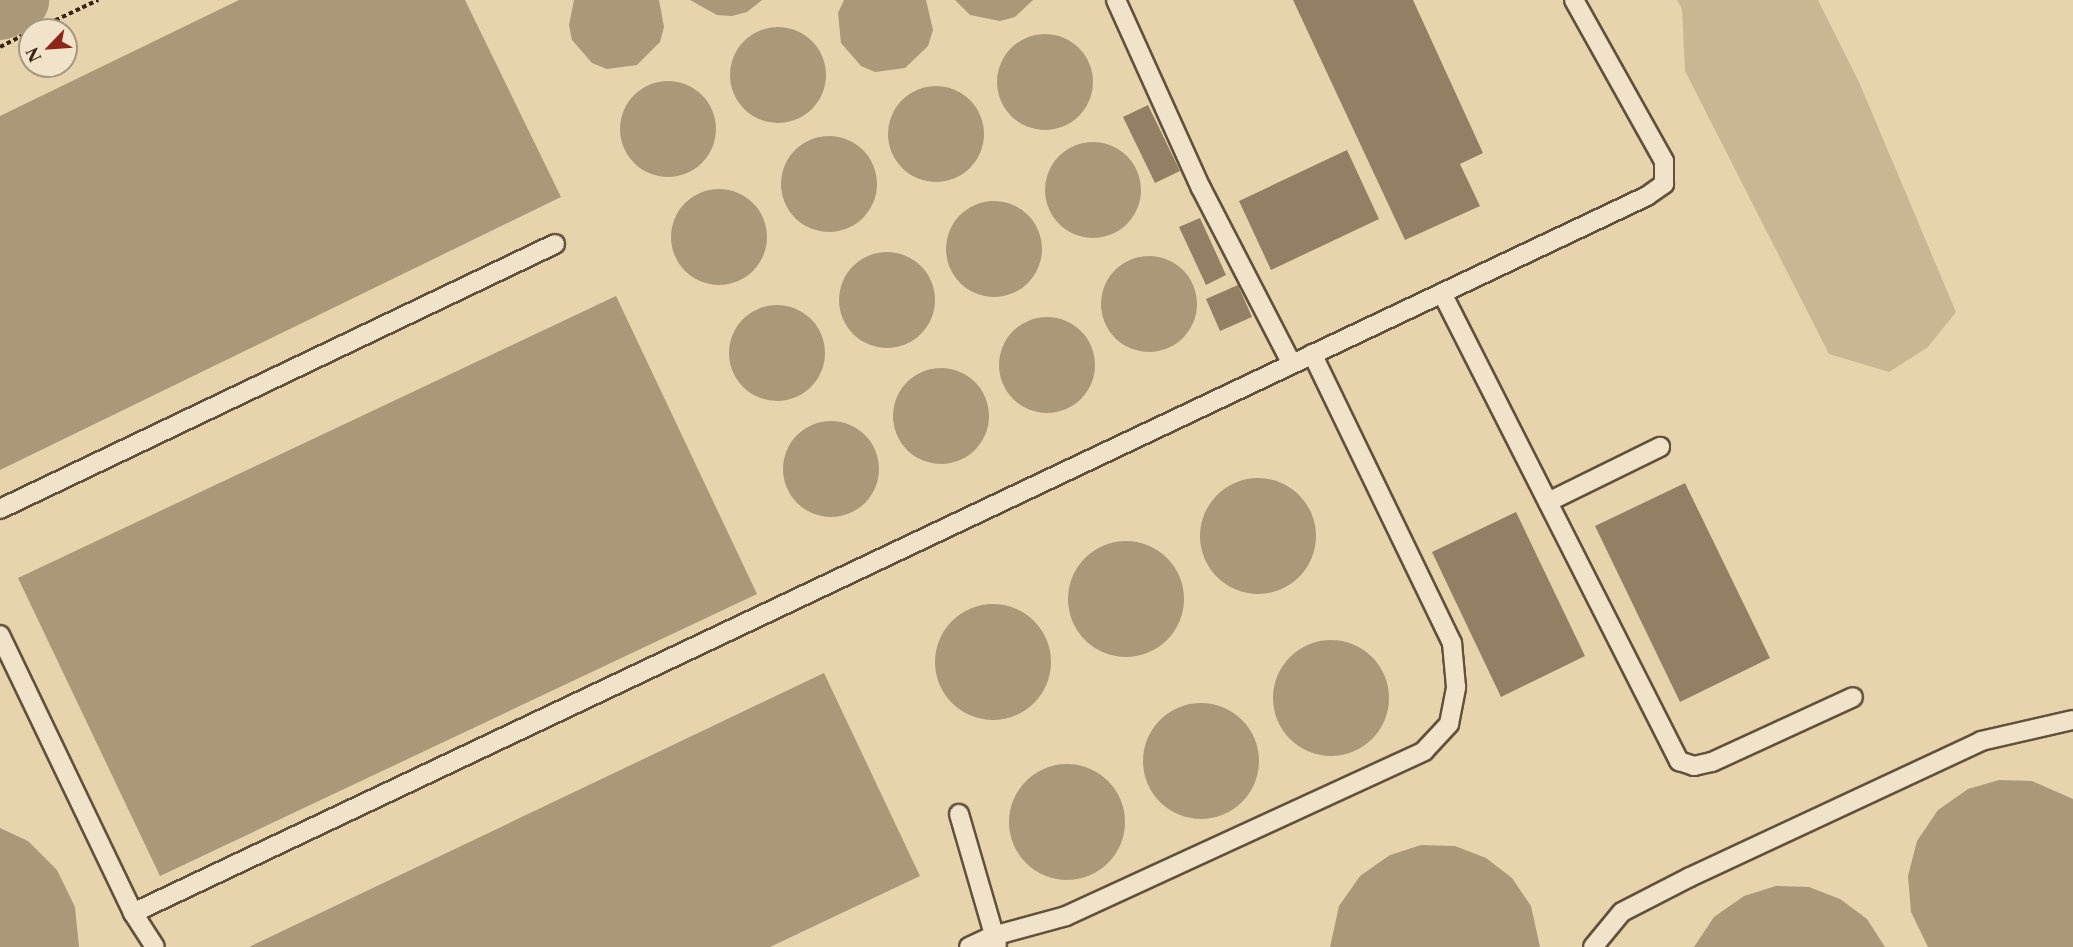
<!DOCTYPE html>
<style>
body{margin:0}
#map{position:relative;width:2073px;height:947px;overflow:hidden;background:#e8d4ac;font-family:"Libre Caslon Text",serif}
div>[style]{position:absolute}
.green>*{inset:0;background:#cab692}
.water>*{inset:0;background:#ab9879}
.round{border-radius:50%}
.river>*{height:64px;margin:-32px;padding:0 32px;transform-origin:32px;border-radius:32px;background:#ab9879}
.building>*{inset:0;background:#938064}
.path>*{height:4px;margin-top:-2px;transform-origin:0;background:repeating-linear-gradient(90deg,#362516 0 4.5px,transparent 0 7.5px)}
.roads{filter:drop-shadow(2px 0 #62513c) drop-shadow(-2px 0 #62513c) drop-shadow(0 2px #62513c) drop-shadow(0 -2px #62513c)}
.lane>*{height:18px;margin:-9px;padding:0 9px;transform-origin:9px;border-radius:9px;background:#f0e3c9}
span{translate:-50% -50%;white-space:nowrap;text-align:center;line-height:1.15;-webkit-text-stroke:5px #f0e3c9;paint-order:stroke}
.north{position:absolute;left:18px;top:18px;width:60px;height:60px;box-sizing:border-box;background:#f0e3c9;border:2px solid #a69781;border-radius:50%;rotate:245deg;font-size:16px;font-weight:700;line-height:24px;text-align:center;color:#362516}
.north::after{content:'';display:block;margin:auto;width:21px;height:27px;background:#8f2418;clip-path:polygon(50% 0,100% 100%,50% 72%,0 100%)}
</style>
<div id="map">
<div class="green">
<div style="clip-path:polygon(1677px 0,1818px 0,1859px 82px,1956px 312px,1928px 347px,1889px 372px,1829px 354px,1685px 71px,1682px 9px)"></div>
</div>
<div class="water">
<div style="clip-path:polygon(239px 0,465px 0,561px 197px,0 470px,0 116px)"></div>
<div style="clip-path:polygon(574px 0,659px 0,664px 27px,660px 42px,637px 65px,607px 69px,592px 63px,572px 40px,569px 25px)"></div>
<div style="clip-path:polygon(690px 0,762px 0,747px 12px,732px 16px,717px 15px)"></div>
<div style="clip-path:polygon(844px 0,926px 0,933px 30px,928px 46px,905px 68px,875px 72px,861px 66px,841px 43px,838px 13px)"></div>
<div style="clip-path:polygon(955px 0,1033px 0,1015px 17px,1000px 21px,970px 15px)"></div>
<div class="round" style="left:730px;top:27px;width:96px;height:96px"></div>
<div class="round" style="left:997px;top:34px;width:96px;height:96px"></div>
<div class="round" style="left:620px;top:81px;width:96px;height:96px"></div>
<div class="round" style="left:888px;top:86px;width:96px;height:96px"></div>
<div class="round" style="left:781px;top:136px;width:96px;height:96px"></div>
<div class="round" style="left:1045px;top:142px;width:96px;height:96px"></div>
<div class="round" style="left:671px;top:189px;width:96px;height:96px"></div>
<div class="round" style="left:946px;top:201px;width:96px;height:96px"></div>
<div class="round" style="left:839px;top:252px;width:96px;height:96px"></div>
<div class="round" style="left:1101px;top:256px;width:96px;height:96px"></div>
<div style="clip-path:polygon(616px 296px,757px 594px,160px 876px,18px 578px)"></div>
<div class="round" style="left:729px;top:305px;width:96px;height:96px"></div>
<div class="round" style="left:999px;top:317px;width:96px;height:96px"></div>
<div class="round" style="left:893px;top:368px;width:96px;height:96px"></div>
<div class="round" style="left:783px;top:421px;width:96px;height:96px"></div>
<div class="round" style="left:1200px;top:478px;width:116px;height:116px"></div>
<div class="round" style="left:1068px;top:541px;width:116px;height:116px"></div>
<div class="round" style="left:935px;top:604px;width:116px;height:116px"></div>
<div class="round" style="left:1273px;top:640px;width:116px;height:116px"></div>
<div style="clip-path:polygon(824px 673px,920px 876px,770px 947px,249px 947px)"></div>
<div class="round" style="left:1143px;top:703px;width:116px;height:116px"></div>
<div class="round" style="left:1009px;top:764px;width:116px;height:116px"></div>
<div style="clip-path:polygon(1999px 780px,2032px 781px,2073px 799px,2073px 947px,1928px 947px,1911px 912px,1908px 876px,1917px 841px,1938px 810px,1968px 789px)"></div>
<div style="clip-path:polygon(0 828px,28px 841px,57px 870px,75px 907px,79px 947px,0 947px)"></div>
<div style="clip-path:polygon(1421px 845px,1455px 846px,1486px 858px,1512px 878px,1531px 906px,1540px 947px,1330px 947px,1339px 906px,1360px 876px,1390px 855px)"></div>
<div style="clip-path:polygon(1776px 886px,1809px 887px,1840px 899px,1867px 919px,1885px 947px,1694px 947px,1714px 917px,1744px 896px)"></div>
</div>
<div class="river">
<div style="left:0;top:8px;width:19px;rotate:-25deg"></div>
</div>
<div class="building">
<div style="clip-path:polygon(1293px 0,1413px 0,1483px 153px,1460px 164px,1480px 206px,1405px 240px)"></div>
<div style="clip-path:polygon(1148px 105px,1180px 171px,1155px 183px,1123px 117px)"></div>
<div style="clip-path:polygon(1347px 150px,1379px 219px,1271px 270px,1239px 201px)"></div>
<div style="clip-path:polygon(1200px 218px,1226px 275px,1206px 285px,1179px 227px)"></div>
<div style="clip-path:polygon(1238px 285px,1252px 317px,1220px 331px,1206px 299px)"></div>
<div style="clip-path:polygon(1685px 483px,1770px 658px,1680px 702px,1595px 526px)"></div>
<div style="clip-path:polygon(1516px 512px,1585px 656px,1501px 697px,1432px 552px)"></div>
</div>
<div class="path">
<div style="left:35px;top:30px;width:70px;rotate:-25.5deg"></div>
<div style="left:0;top:47px;width:34px;rotate:-27deg"></div>
</div>
<div class="roads">
<div class="lane">
<div style="left:1116px;top:0;width:206px;rotate:65.7deg"></div>
<div style="left:1201px;top:188px;width:198px;rotate:62.7deg"></div>
<div style="left:1442px;top:293px;width:525px;rotate:63.14deg"></div>
<div style="left:1679px;top:761px;width:16px;rotate:18deg"></div>
<div style="left:1694px;top:766px;width:18px;rotate:-13deg"></div>
<div style="left:1712px;top:762px;width:155px;rotate:-24.7deg"></div>
<div style="left:1548px;top:502px;width:125px;rotate:-26.2deg"></div>
<div style="left:0;top:509px;width:615px;rotate:-25.52deg"></div>
<div style="left:0;top:635px;width:308px;rotate:64.4deg"></div>
<div style="left:133px;top:913px;width:40px;rotate:57.1deg"></div>
<div style="left:959px;top:814px;width:136px;rotate:73.8deg"></div>
<div style="left:133px;top:913px;width:1675px;rotate:-25.34deg"></div>
<div style="left:1647px;top:196px;width:21px;rotate:-35deg"></div>
<div style="left:1664px;top:184px;width:23px;rotate:-90deg"></div>
<div style="left:1664px;top:161px;width:184px;rotate:-119.2deg"></div>
<div style="left:969px;top:947px;width:26px;rotate:-25deg"></div>
<div style="left:993px;top:936px;width:76px;rotate:-15.3deg"></div>
<div style="left:1066px;top:916px;width:394px;rotate:-24.7deg"></div>
<div style="left:1424px;top:751px;width:37px;rotate:-47deg"></div>
<div style="left:1449px;top:724px;width:38px;rotate:-79deg"></div>
<div style="left:1456px;top:687px;width:44px;rotate:-95.2deg"></div>
<div style="left:1452px;top:643px;width:321px;rotate:-115.8deg"></div>
<div style="left:1593px;top:947px;width:45px;rotate:-50.4deg"></div>
<div style="left:1622px;top:912px;width:76px;rotate:-27.2deg"></div>
<div style="left:1690px;top:877px;width:321px;rotate:-25deg"></div>
<div style="left:1981px;top:741px;width:94px;rotate:-12.9deg"></div>
</div>
</div>
<div class="north">N</div>
</div>
